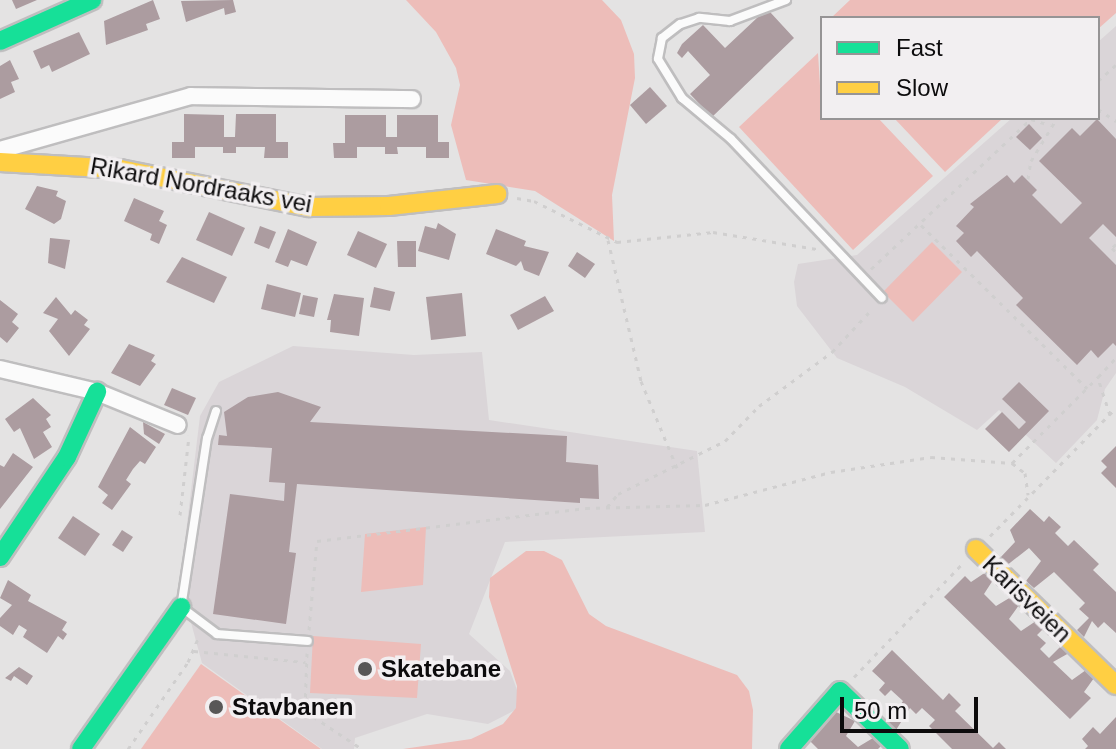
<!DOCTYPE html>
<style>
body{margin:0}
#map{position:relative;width:1116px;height:749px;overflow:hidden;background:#e4e3e3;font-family:Helvetica,sans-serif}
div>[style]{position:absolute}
.built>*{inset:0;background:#dad5d8}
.green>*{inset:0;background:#edbdb9}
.building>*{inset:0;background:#ac9ca0}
.path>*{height:3px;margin-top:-1.5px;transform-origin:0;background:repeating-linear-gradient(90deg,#d0cfcf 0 4px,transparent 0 10px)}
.roads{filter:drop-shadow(2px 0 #bfbebf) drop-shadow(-2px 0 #bfbebf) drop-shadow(0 2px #bfbebf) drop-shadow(0 -2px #bfbebf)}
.lane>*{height:8px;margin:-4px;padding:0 4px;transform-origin:4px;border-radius:4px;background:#fbfbfb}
.street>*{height:16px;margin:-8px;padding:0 8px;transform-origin:8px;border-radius:8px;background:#fbfbfb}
.fast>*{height:18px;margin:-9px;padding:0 9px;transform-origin:9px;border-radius:9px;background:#16e098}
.slow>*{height:18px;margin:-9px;padding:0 9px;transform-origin:9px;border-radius:9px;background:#ffcf43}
.dots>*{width:22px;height:22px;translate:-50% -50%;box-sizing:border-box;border:4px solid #f2eff1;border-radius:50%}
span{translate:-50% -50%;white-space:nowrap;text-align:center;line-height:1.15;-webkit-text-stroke:7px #f2eff1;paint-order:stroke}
.street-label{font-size:24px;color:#0c0b0c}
.poi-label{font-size:24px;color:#0c0b0c;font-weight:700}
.left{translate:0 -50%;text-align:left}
.legend{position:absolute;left:820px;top:16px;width:280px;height:104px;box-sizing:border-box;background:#f2eff1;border:2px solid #969495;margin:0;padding:10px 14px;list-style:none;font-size:24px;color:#0c0b0c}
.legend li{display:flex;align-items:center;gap:16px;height:40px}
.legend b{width:40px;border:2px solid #969495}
.scale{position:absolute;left:840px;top:697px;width:138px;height:36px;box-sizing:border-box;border:4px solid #0c0b0c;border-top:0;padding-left:10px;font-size:24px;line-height:28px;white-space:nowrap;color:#0c0b0c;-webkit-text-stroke:6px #f2eff1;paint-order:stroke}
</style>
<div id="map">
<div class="built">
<div style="clip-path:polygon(1116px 26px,1116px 373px,1105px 389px,1097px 420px,1056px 463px,999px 410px,977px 430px,905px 387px,837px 358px,797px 306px,794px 282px,798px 264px,857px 255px,1012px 118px,1098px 118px,1098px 42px)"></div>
<div style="clip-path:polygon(293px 346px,414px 355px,482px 352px,489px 420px,697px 451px,705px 532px,505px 542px,469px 634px,510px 671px,523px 706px,488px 724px,427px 714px,355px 738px,354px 749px,322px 749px,202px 663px,180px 582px,200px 416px,219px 382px)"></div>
</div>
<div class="green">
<div style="clip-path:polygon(406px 0,602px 0,621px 20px,634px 54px,635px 78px,612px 195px,614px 241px,535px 191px,466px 180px,451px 125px,460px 85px,456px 68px,436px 32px)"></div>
<div style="clip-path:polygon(850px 0,1116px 0,1116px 13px,1098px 29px,1098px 18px,831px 18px)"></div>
<div style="clip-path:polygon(818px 53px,822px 118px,878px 118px,933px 176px,853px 250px,739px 127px)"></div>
<div style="clip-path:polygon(894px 118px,1003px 118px,945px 172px)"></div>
<div style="clip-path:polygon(932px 242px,962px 272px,913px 322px,883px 292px)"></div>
<div style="clip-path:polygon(426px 527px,423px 585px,361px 592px,365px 534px)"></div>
<div style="clip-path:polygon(526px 551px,544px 551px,562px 560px,589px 614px,606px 626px,737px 675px,749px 691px,753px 710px,752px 749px,403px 749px,471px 739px,503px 724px,516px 708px,517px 686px,489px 597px,490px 578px)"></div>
<div style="clip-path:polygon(313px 636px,421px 644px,417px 698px,310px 693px)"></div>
<div style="clip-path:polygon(201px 664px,321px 749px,141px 749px)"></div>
</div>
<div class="building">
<div style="clip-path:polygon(12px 0,37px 0,16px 9px)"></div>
<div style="clip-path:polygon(153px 0,160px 19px,146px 24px,148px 30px,106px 45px,104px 21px)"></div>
<div style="clip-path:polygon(233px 0,236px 12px,225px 15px,224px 8px,186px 22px,181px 1px)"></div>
<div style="clip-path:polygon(770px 12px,794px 38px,712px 117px,690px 94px,710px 75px,688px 51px,682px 58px,677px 53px,682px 44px,703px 25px,725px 48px,758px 17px)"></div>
<div style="clip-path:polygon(79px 32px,90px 54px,52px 72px,49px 65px,41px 69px,33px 51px)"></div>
<div style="clip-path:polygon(10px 60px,19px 79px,11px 82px,15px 92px,0 99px,0 66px)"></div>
<div style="clip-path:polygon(650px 87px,667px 106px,646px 124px,630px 105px)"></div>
<div style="clip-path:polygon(184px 114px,224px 115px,224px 137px,235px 137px,236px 114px,276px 114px,276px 142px,288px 142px,288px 158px,264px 158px,265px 147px,236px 147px,236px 153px,223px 153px,223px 147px,195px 147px,195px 158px,172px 158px,172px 142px,184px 142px)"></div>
<div style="clip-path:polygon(345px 115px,386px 115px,386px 137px,397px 137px,397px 115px,438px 115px,438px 142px,449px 142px,449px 158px,426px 158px,426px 147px,397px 147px,398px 154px,385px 154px,385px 147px,357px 147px,357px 158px,334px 158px,333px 143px,345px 143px)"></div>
<div style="clip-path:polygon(1097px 119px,1116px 139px,1116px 237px,1103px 224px,1089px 238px,1116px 265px,1116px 346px,1113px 343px,1098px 358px,1091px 350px,1077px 365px,1016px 305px,1023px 298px,977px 251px,971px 257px,956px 241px,964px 233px,956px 226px,974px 207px,970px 204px,1007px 175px,1014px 183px,1022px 175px,1037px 190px,1032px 195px,1061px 224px,1082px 203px,1039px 161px,1072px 128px,1080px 136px)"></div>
<div style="clip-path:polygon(1029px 124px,1042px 138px,1030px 150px,1016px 137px)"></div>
<div style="clip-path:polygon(37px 186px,58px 191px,56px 196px,66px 201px,61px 219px,54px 224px,25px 209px)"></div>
<div style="clip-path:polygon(134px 198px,164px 211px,159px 221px,167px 225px,159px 244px,150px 240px,152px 234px,124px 221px)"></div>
<div style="clip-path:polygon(209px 212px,245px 228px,232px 256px,196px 240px)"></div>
<div style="clip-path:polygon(438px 223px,456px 234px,449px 260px,418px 251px,425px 226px,436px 229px)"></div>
<div style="clip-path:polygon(260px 226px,276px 232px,269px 249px,254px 243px)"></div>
<div style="clip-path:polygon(288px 229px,317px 242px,307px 266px,291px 260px,288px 267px,275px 262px)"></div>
<div style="clip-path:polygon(496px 229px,526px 241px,524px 246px,549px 252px,539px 276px,524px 270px,521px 261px,516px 266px,486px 254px)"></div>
<div style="clip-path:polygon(358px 231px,387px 244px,376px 268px,347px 255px)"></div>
<div style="clip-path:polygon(50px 238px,70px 240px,65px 269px,48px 263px)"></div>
<div style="clip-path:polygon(397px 241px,416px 241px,416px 267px,398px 267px)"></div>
<div style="clip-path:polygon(577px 252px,595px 264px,585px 278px,568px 266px)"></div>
<div style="clip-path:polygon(182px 257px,227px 277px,214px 303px,166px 282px)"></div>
<div style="clip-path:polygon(267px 284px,301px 293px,295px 317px,261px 309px)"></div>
<div style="clip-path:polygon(374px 287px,395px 292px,390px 311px,370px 307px)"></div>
<div style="clip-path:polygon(462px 293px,466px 336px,431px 340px,426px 297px)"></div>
<div style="clip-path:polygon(334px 294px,364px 298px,359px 336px,330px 332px,331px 320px,327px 320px)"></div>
<div style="clip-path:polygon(303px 295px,318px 298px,314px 317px,299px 314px)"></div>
<div style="clip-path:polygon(545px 296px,554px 311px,518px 330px,510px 315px)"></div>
<div style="clip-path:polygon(56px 297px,71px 315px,75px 310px,88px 320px,84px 325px,90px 329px,69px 356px,49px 331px,58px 319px,43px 313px)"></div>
<div style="clip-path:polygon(0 300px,18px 314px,12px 322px,19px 328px,7px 343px,0 337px)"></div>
<div style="clip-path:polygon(129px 344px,155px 355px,151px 361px,156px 364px,140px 386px,111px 373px)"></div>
<div style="clip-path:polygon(1019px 382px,1049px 411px,1009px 452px,985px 429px,1002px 412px,1019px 429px,1026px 422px,1002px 399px)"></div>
<div style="clip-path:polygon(172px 388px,196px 398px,188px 415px,164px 405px)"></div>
<div style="clip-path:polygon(278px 392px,321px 407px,310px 422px,567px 436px,566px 462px,598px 465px,599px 499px,580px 498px,580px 503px,297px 484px,289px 552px,296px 553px,286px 624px,213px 614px,230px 494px,284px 501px,285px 483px,269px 482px,272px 448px,218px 445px,219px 435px,227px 436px,224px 412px,248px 397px)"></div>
<div style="clip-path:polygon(33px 398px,51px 415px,46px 419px,51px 427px,43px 432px,52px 447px,34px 459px,20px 428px,14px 432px,5px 419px)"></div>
<div style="clip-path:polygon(143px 422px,165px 434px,159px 444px,144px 434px)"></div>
<div style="clip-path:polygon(130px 427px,156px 447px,145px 464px,140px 461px,133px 469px,126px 480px,131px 484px,112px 510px,102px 503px,108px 495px,98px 487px)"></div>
<div style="clip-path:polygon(1116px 446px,1116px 488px,1101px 473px,1107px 467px,1101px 461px)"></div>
<div style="clip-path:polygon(13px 453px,33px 467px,0 509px,0 465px,4px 467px)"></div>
<div style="clip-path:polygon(1030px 509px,1044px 522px,1049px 516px,1061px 527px,1055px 533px,1068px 546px,1074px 540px,1099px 564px,1093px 570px,1116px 592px,1116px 633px,1104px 622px,1098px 628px,1092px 621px,1084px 637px,1077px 630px,1089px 618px,1079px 609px,1085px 603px,1054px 572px,1034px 588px,1026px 581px,1041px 561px,1029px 548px,1006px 566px,999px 559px,1015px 542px,1010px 530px)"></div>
<div style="clip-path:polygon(73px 516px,100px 534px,85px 556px,58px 538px)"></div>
<div style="clip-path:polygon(122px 530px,133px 537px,123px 552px,112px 545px)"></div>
<div style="clip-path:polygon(986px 572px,993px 580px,984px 594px,996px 606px,1011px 597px,1019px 605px,1009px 619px,1021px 631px,1036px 621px,1044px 628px,1037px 635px,1046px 643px,1040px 649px,1049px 658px,1061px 646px,1069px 653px,1053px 662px,1072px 680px,1086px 670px,1094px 678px,1084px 692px,1091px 698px,1070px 719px,944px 597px,965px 576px,971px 582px)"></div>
<div style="clip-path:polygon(8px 580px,31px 595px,28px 601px,67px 622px,62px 630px,67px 634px,63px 640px,58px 636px,47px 653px,23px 637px,27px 630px,19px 625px,13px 635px,0 626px,0 618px,12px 605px,0 598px)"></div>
<div style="clip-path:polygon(892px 650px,943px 700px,949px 693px,961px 705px,955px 711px,993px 748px,999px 742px,1006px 749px,952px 749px,929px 726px,935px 720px,922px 708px,916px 714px,910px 708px,896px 730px,888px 723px,903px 701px,891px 690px,885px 696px,879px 690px,885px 683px,872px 671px)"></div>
<div style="clip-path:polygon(19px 667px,33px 676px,27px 685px,14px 676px,11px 681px,5px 678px)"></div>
<div style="clip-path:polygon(834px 711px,855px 721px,846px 736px,858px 747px,873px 738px,881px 746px,878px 749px,818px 749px,807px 738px)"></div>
<div style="clip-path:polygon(1116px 717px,1116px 749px,1085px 749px,1088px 746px,1082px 739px,1093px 727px,1100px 734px)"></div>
</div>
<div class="path">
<div style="left:1098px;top:81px;width:24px;rotate:-42deg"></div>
<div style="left:1098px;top:109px;width:22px;rotate:34deg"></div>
<div style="left:1028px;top:179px;width:18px;rotate:-81deg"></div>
<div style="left:1031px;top:161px;width:50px;rotate:-58.8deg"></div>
<div style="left:517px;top:198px;width:17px;rotate:10deg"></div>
<div style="left:534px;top:201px;width:93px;rotate:26.3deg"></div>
<div style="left:617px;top:242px;width:97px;rotate:-5.9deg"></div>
<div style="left:713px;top:232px;width:105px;rotate:9.3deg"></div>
<div style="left:921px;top:225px;width:233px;rotate:44.5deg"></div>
<div style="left:608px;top:240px;width:145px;rotate:76.8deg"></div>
<div style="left:641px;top:381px;width:94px;rotate:67.5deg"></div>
<div style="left:1116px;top:244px;width:6px;rotate:135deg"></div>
<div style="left:1112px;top:248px;width:6px;rotate:45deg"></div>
<div style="left:871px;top:269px;width:219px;rotate:-43.2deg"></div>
<div style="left:1031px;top:119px;width:20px;rotate:18deg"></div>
<div style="left:1110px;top:415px;width:40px;rotate:-108deg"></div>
<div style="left:1098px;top:377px;width:26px;rotate:-47deg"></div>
<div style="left:1012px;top:463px;width:16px;rotate:38deg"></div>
<div style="left:1025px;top:473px;width:22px;rotate:82deg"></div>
<div style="left:607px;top:507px;width:17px;rotate:-50deg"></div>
<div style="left:618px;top:494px;width:119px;rotate:-26.4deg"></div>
<div style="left:725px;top:441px;width:49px;rotate:-45.8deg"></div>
<div style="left:759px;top:406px;width:91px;rotate:-36.5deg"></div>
<div style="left:832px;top:352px;width:60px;rotate:-47deg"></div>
<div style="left:180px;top:515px;width:80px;rotate:-83.5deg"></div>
<div style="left:990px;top:536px;width:180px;rotate:-45.5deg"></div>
<div style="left:309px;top:630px;width:89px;rotate:-84.9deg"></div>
<div style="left:317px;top:541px;width:271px;rotate:-7deg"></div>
<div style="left:586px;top:508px;width:119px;rotate:-1.4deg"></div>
<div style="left:705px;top:505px;width:130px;rotate:-14.7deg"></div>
<div style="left:831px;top:472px;width:101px;rotate:-8.5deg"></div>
<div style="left:931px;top:457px;width:81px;rotate:4.2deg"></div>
<div style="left:1012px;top:463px;width:122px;rotate:-45deg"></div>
<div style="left:194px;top:651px;width:112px;rotate:5.7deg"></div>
<div style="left:307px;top:653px;width:58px;rotate:92deg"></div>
<div style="left:305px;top:711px;width:69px;rotate:33.7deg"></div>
<div style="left:854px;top:677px;width:156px;rotate:-46.3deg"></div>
<div style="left:128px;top:749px;width:106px;rotate:-55.4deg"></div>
<div style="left:188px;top:662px;width:26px;rotate:-67deg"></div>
</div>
<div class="roads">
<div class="lane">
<div style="left:786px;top:0;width:60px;rotate:159.4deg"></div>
<div style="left:730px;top:21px;width:31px;rotate:-174deg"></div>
<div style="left:699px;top:18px;width:20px;rotate:162deg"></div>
<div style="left:680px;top:24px;width:23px;rotate:142deg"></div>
<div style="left:662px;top:38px;width:21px;rotate:101deg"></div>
<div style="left:658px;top:59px;width:46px;rotate:58.4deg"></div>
<div style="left:682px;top:98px;width:64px;rotate:39.9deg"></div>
<div style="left:731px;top:139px;width:219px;rotate:46.5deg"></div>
<div style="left:216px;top:411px;width:28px;rotate:108deg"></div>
<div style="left:207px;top:438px;width:171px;rotate:98.7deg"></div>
<div style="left:181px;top:607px;width:45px;rotate:36.9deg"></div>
<div style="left:217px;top:634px;width:91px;rotate:4.4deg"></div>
</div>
<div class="street">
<div style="left:0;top:150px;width:198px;rotate:-15.8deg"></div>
<div style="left:191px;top:96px;width:221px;rotate:0.8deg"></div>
<div style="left:0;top:369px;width:100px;rotate:13.3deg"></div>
<div style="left:97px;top:392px;width:87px;rotate:22.2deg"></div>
</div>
<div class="fast">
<div style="left:0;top:41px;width:101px;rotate:-24deg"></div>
<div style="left:0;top:557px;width:120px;rotate:-56.2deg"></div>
<div style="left:67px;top:457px;width:72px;rotate:-65.2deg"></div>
<div style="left:81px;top:749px;width:174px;rotate:-54.8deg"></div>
<div style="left:789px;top:749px;width:77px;rotate:-48.7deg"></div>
<div style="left:840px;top:691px;width:83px;rotate:44deg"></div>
</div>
<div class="slow">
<div style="left:0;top:162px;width:120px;rotate:3.3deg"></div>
<div style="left:120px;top:169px;width:193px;rotate:11.4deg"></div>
<div style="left:309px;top:207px;width:80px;rotate:-0.7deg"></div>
<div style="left:389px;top:206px;width:109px;rotate:-6.3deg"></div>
<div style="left:976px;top:549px;width:195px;rotate:44.2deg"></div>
</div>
</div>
<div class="dots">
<div style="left:365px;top:669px;background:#585757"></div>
<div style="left:216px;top:707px;background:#585757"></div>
</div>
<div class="street-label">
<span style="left:201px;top:185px;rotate:10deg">Rikard Nordraaks vei</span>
<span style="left:1027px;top:599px;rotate:44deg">Karisveien</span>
</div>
<div class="poi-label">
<span class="left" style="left:381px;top:669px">Skatebane</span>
<span class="left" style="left:232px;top:707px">Stavbanen</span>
</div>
<ul class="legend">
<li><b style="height:10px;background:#16e098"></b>Fast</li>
<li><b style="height:10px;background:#ffcf43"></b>Slow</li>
</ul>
<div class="scale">50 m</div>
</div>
